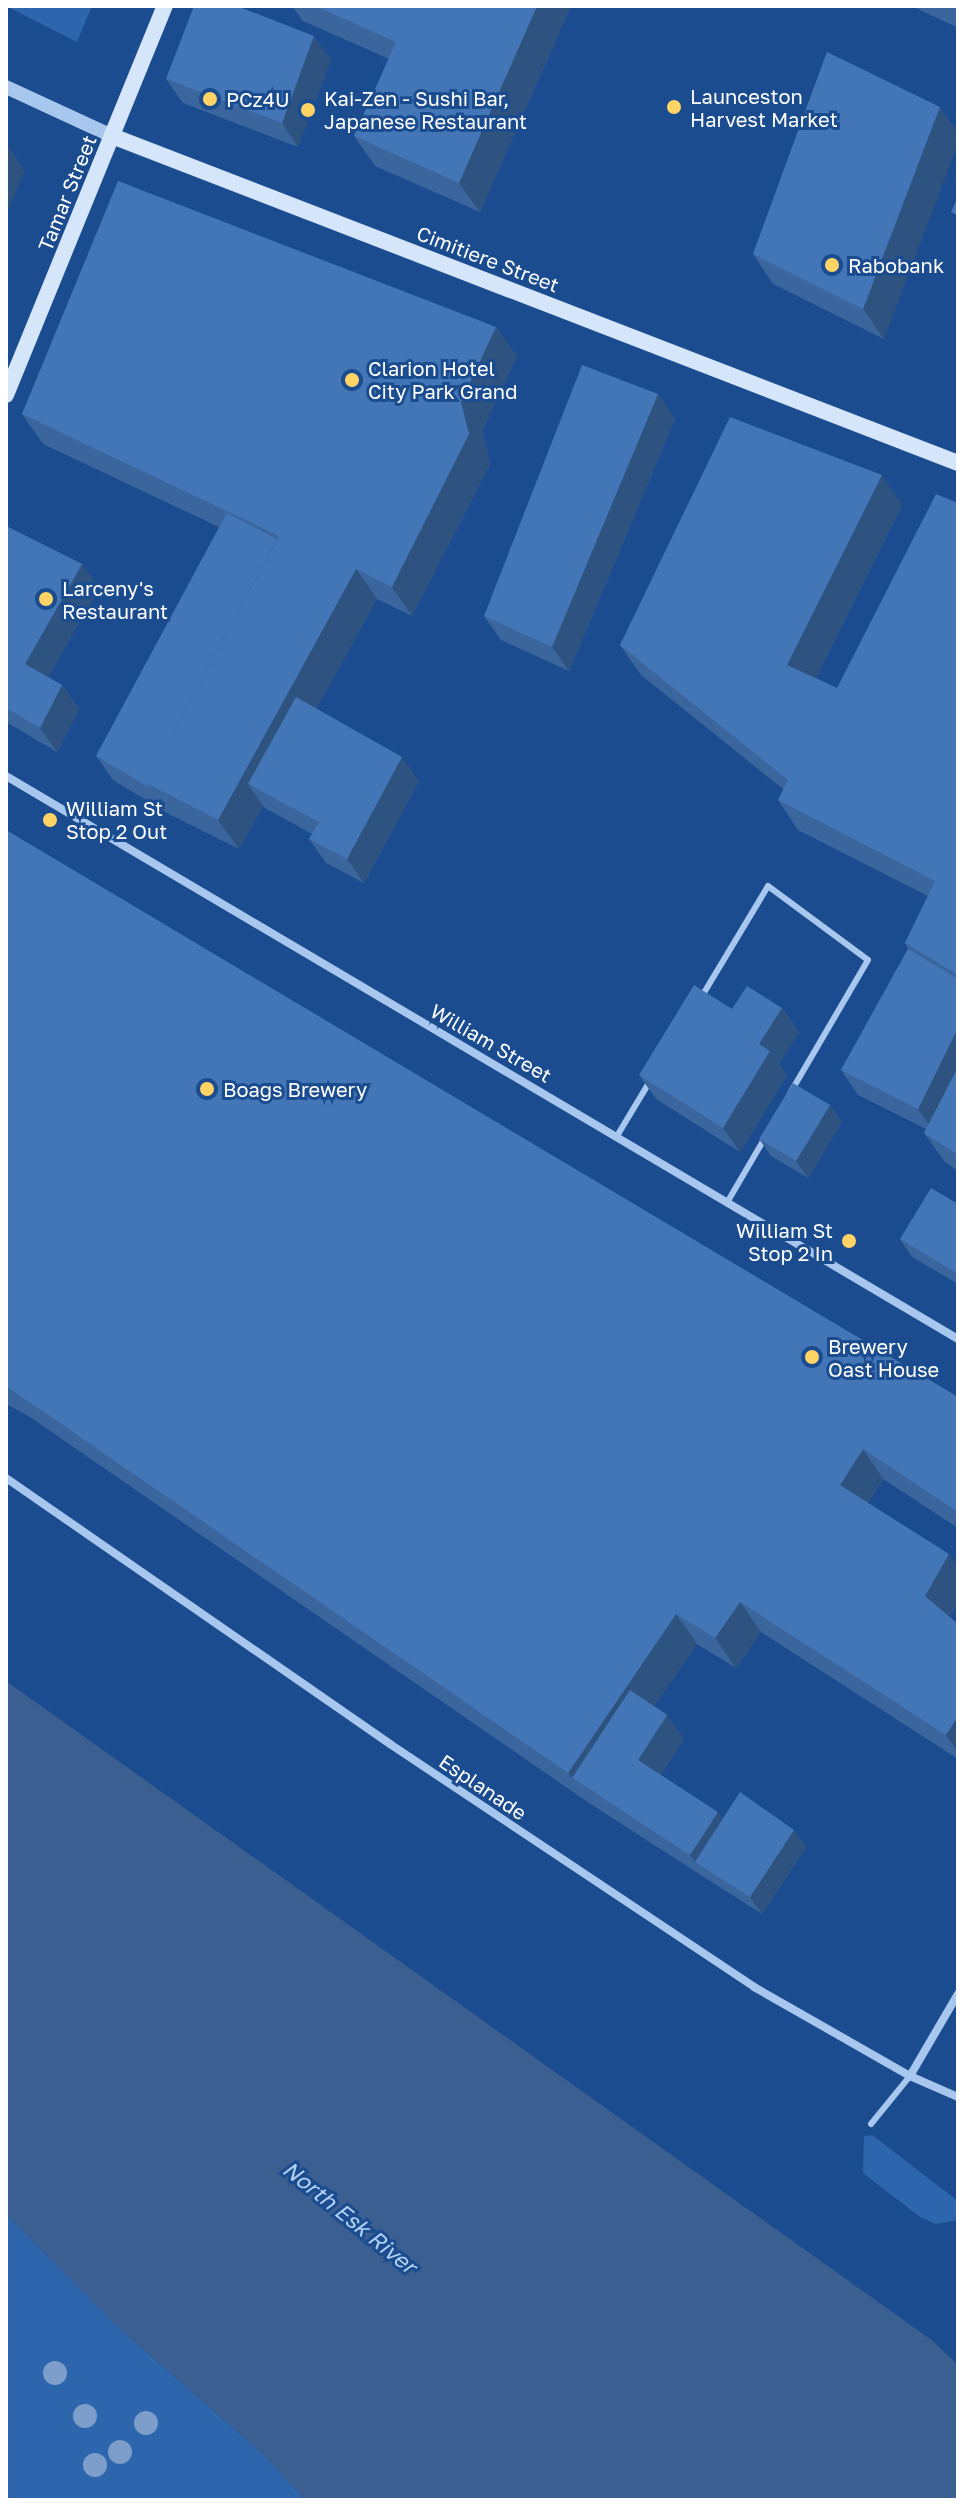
<!DOCTYPE html>
<style>
body{margin:0}
#map{position:relative;width:964px;height:2506px;overflow:hidden;background:#1a4c8f;font-family:"Golos Text",sans-serif}
div>[style]{position:absolute}
.green>*{inset:0;background:#2d66ad}
.water>*{inset:0;background:#3b5f90}
.service>*{height:6px;margin:-3px;padding:0 3px;transform-origin:3px;border-radius:3px;background:#a8c7ee}
.minor>*{height:8px;margin:-4px;padding:0 4px;transform-origin:4px;border-radius:4px;background:#a8c7ee}
.tertiary>*{height:14px;margin:-7px;padding:0 7px;transform-origin:7px;border-radius:7px;background:#a8c7ee}
.secondary>*{height:16px;margin:-8px;padding:0 8px;transform-origin:8px;border-radius:8px;background:#d5e5fa}
.trees>*{width:24px;height:24px;margin:-12px;border-radius:50%;background:#7d9eca}
.wall>*{inset:0;background:#3a659d}
.shaded-wall>*{inset:0;background:#2f5380}
.building>*{inset:0;background:#4376b7}
.dots>*{width:22px;height:22px;translate:-50% -50%;box-sizing:border-box;border:4px solid #1a4c8f;border-radius:50%}
span{translate:-50% -50%;white-space:nowrap;text-align:center;line-height:1.15;-webkit-text-stroke:6px #1a4c8f;paint-order:stroke}
.poi-label{font-size:20px;color:#fff}
.left{translate:0 -50%;text-align:left}
.right{translate:-100% -50%;text-align:right}
.street-label{font-size:20px;color:#fff}
.water-label{font-size:22px;color:#b4d1f5;font-style:italic}
.frame{position:absolute;inset:0;border:8px solid #fff;pointer-events:none}
</style>
<div id="map">
<div class="green">
<div style="clip-path:polygon(6px 6px,92px 6px,77px 42px)"></div>
<div style="clip-path:polygon(872px 2135px,958px 2201px,958px 2220px,936px 2224px,920px 2217px,863px 2173px,864px 2136px)"></div>
<div style="clip-path:polygon(6px 2214px,120px 2329px,264px 2455px,305px 2500px,6px 2500px)"></div>
</div>
<div class="water">
<div style="clip-path:polygon(6px 1681px,933px 2341px,958px 2365px,958px 2500px,305px 2500px,264px 2455px,120px 2329px,6px 2214px)"></div>
</div>
<div class="service">
<div style="left:702px;top:996px;width:128px;rotate:-59deg"></div>
<div style="left:768px;top:886px;width:124px;rotate:36.5deg"></div>
<div style="left:868px;top:960px;width:153px;rotate:120.3deg"></div>
<div style="left:617px;top:1136px;width:64px;rotate:-59deg"></div>
<div style="left:728px;top:1201px;width:75px;rotate:-59.7deg"></div>
<div style="left:871px;top:2124px;width:62px;rotate:-50.9deg"></div>
</div>
<div class="minor">
<div style="left:6px;top:776px;width:1106px;rotate:30.6deg"></div>
<div style="left:6px;top:1478px;width:467px;rotate:34.7deg"></div>
<div style="left:390px;top:1744px;width:438px;rotate:33.7deg"></div>
<div style="left:754px;top:1987px;width:180px;rotate:29.7deg"></div>
<div style="left:910px;top:2076px;width:52px;rotate:23.6deg"></div>
<div style="left:910px;top:2076px;width:95px;rotate:-59.7deg"></div>
</div>
<div class="tertiary">
<div style="left:6px;top:87px;width:117px;rotate:24.8deg"></div>
</div>
<div class="secondary">
<div style="left:112px;top:136px;width:907px;rotate:21.13deg"></div>
<div style="left:6px;top:395px;width:420px;rotate:-67.8deg"></div>
</div>
<div class="trees">
<div style="left:55px;top:2373px"></div>
<div style="left:85px;top:2416px"></div>
<div style="left:146px;top:2423px"></div>
<div style="left:120px;top:2452px"></div>
<div style="left:95px;top:2465px"></div>
</div>
<div class="wall">
<div style="clip-path:polygon(292px 6px,571px 6px,480px 212px,375px 166px,354px 136px,389px 59px,303px 21px)"></div>
<div style="clip-path:polygon(912px 6px,958px 6px,958px 28px)"></div>
<div style="clip-path:polygon(827px 52px,884px 339px,773px 284px,753px 254px)"></div>
<div style="clip-path:polygon(331px 60px,298px 147px,183px 103px,166px 79px)"></div>
<div style="clip-path:polygon(517px 356px,482px 431px,490px 464px,412px 616px,377px 599px,316px 709px,419px 781px,364px 883px,326px 863px,309px 839px,312px 834px,265px 808px,263px 806px,239px 849px,167px 813px,113px 780px,96px 756px,219px 527px,43px 444px,22px 414px)"></div>
<div style="clip-path:polygon(658px 394px,675px 419px,569px 671px,501px 640px,484px 616px)"></div>
<div style="clip-path:polygon(958px 503px,958px 1171px,945px 1162px,924px 1133px,926px 1129px,858px 1095px,841px 1070px,908px 949px,905px 943px,928px 896px,798px 830px,778px 800px,783px 789px,641px 675px,620px 645px,902px 505px,816px 678px,837px 688px)"></div>
<div style="clip-path:polygon(6px 526px,82px 564px,99px 588px,48px 677px,62px 685px,79px 709px,57px 752px,6px 722px)"></div>
<div style="clip-path:polygon(6px 830px,958px 1397px,958px 1528px,883px 1479px,868px 1503px,958px 1566px,958px 1604px,950px 1617px,958px 1624px,958px 1759px,761px 1632px,736px 1668px,697px 1644px,654px 1706px,667px 1715px,684px 1739px,661px 1775px,723px 1819px,794px 1830px,806px 1847px,762px 1914px,707px 1879px,589px 1803px,30px 1417px,6px 1404px)"></div>
<div style="clip-path:polygon(782px 1008px,799px 1032px,779px 1064px,787px 1075px,740px 1152px,656px 1099px,639px 1075px,732px 1009px)"></div>
<div style="clip-path:polygon(830px 1105px,842px 1122px,808px 1178px,771px 1156px,759px 1139px)"></div>
<div style="clip-path:polygon(958px 1204px,958px 1284px,912px 1257px,900px 1239px)"></div>
</div>
<div class="shaded-wall">
<div style="clip-path:polygon(537px 6px,571px 6px,480px 212px,459px 183px)"></div>
<div style="clip-path:polygon(314px 36px,331px 60px,298px 147px,282px 123px)"></div>
<div style="clip-path:polygon(940px 107px,958px 133px,958px 144px,884px 339px,863px 309px)"></div>
<div style="clip-path:polygon(8px 146px,25px 170px,6px 215px,6px 150px)"></div>
<div style="clip-path:polygon(496px 327px,517px 356px,482px 431px,490px 464px,412px 616px,392px 587px,461px 402px)"></div>
<div style="clip-path:polygon(658px 394px,675px 419px,569px 671px,552px 647px)"></div>
<div style="clip-path:polygon(882px 475px,902px 505px,808px 694px,787px 665px)"></div>
<div style="clip-path:polygon(82px 564px,99px 588px,42px 688px,25px 664px)"></div>
<div style="clip-path:polygon(356px 569px,377px 599px,269px 795px,248px 784px,263px 806px,239px 849px,218px 820px)"></div>
<div style="clip-path:polygon(62px 685px,79px 709px,57px 752px,40px 728px)"></div>
<div style="clip-path:polygon(402px 757px,419px 781px,364px 883px,347px 859px)"></div>
<div style="clip-path:polygon(782px 1008px,799px 1032px,779px 1064px,787px 1075px,740px 1152px,723px 1128px,759px 1044px)"></div>
<div style="clip-path:polygon(958px 1028px,958px 1087px,935px 1133px,918px 1109px)"></div>
<div style="clip-path:polygon(830px 1105px,842px 1122px,808px 1178px,796px 1161px)"></div>
<div style="clip-path:polygon(863px 1449px,883px 1479px,861px 1515px,840px 1485px)"></div>
<div style="clip-path:polygon(949px 1554px,958px 1566px,958px 1604px,945px 1625px,925px 1596px)"></div>
<div style="clip-path:polygon(740px 1602px,761px 1632px,736px 1668px,715px 1638px)"></div>
<div style="clip-path:polygon(676px 1614px,697px 1644px,595px 1793px,572px 1778px,568px 1773px)"></div>
<div style="clip-path:polygon(667px 1715px,684px 1739px,655px 1784px,638px 1760px)"></div>
<div style="clip-path:polygon(958px 1716px,958px 1752px,946px 1735px)"></div>
<div style="clip-path:polygon(718px 1812px,735px 1837px,695px 1862px,690px 1855px)"></div>
<div style="clip-path:polygon(794px 1830px,806px 1847px,762px 1914px,750px 1897px)"></div>
</div>
<div class="building">
<div style="clip-path:polygon(194px 6px,237px 6px,314px 36px,282px 123px,166px 79px)"></div>
<div style="clip-path:polygon(315px 6px,537px 6px,459px 183px,354px 136px,396px 42px)"></div>
<div style="clip-path:polygon(827px 52px,940px 107px,863px 309px,753px 254px)"></div>
<div style="clip-path:polygon(118px 181px,496px 327px,461px 402px,469px 434px,392px 587px,356px 569px,218px 820px,146px 783px,279px 536px,22px 414px)"></div>
<div style="clip-path:polygon(958px 197px,958px 216px,951px 212px)"></div>
<div style="clip-path:polygon(582px 365px,658px 394px,552px 647px,484px 616px)"></div>
<div style="clip-path:polygon(730px 417px,882px 475px,787px 665px,837px 688px,936px 494px,958px 503px,958px 975px,905px 943px,935px 881px,778px 800px,788px 780px,620px 645px)"></div>
<div style="clip-path:polygon(227px 513px,277px 539px,146px 783px,150px 788px,96px 756px)"></div>
<div style="clip-path:polygon(6px 526px,82px 564px,25px 664px,62px 685px,40px 728px,6px 708px)"></div>
<div style="clip-path:polygon(296px 697px,402px 757px,347px 859px,309px 839px,319px 822px,248px 784px)"></div>
<div style="clip-path:polygon(6px 830px,958px 1397px,958px 1512px,863px 1449px,840px 1485px,949px 1554px,925px 1596px,958px 1624px,958px 1716px,946px 1735px,740px 1602px,715px 1638px,676px 1614px,568px 1773px,6px 1386px)"></div>
<div style="clip-path:polygon(908px 949px,958px 979px,958px 1028px,918px 1109px,841px 1070px)"></div>
<div style="clip-path:polygon(694px 985px,732px 1009px,747px 986px,782px 1008px,759px 1044px,770px 1051px,723px 1128px,639px 1075px)"></div>
<div style="clip-path:polygon(958px 1067px,958px 1155px,924px 1133px)"></div>
<div style="clip-path:polygon(793px 1083px,830px 1105px,796px 1161px,759px 1139px)"></div>
<div style="clip-path:polygon(931px 1188px,958px 1204px,958px 1274px,900px 1239px)"></div>
<div style="clip-path:polygon(630px 1690px,667px 1715px,638px 1760px,718px 1812px,690px 1855px,572px 1778px)"></div>
<div style="clip-path:polygon(740px 1792px,794px 1830px,750px 1897px,695px 1862px)"></div>
</div>
<div class="dots">
<div style="left:210px;top:99px;background:#ffd465"></div>
<div style="left:674px;top:107px;background:#ffd465"></div>
<div style="left:308px;top:110px;background:#ffd465"></div>
<div style="left:832px;top:265px;background:#ffd465"></div>
<div style="left:352px;top:380px;background:#ffd465"></div>
<div style="left:46px;top:599px;background:#ffd465"></div>
<div style="left:50px;top:820px;background:#ffd465"></div>
<div style="left:207px;top:1089px;background:#ffd465"></div>
<div style="left:849px;top:1241px;background:#ffd465"></div>
<div style="left:812px;top:1357px;background:#ffd465"></div>
</div>
<div class="poi-label">
<span class="left" style="left:690px;top:108px">Launceston<br>Harvest Market</span>
<span class="left" style="left:324px;top:110px">Kai-Zen - Sushi Bar,<br>Japanese Restaurant</span>
<span class="left" style="left:226px;top:99px">PCz4U</span>
<span class="left" style="left:848px;top:265px">Rabobank</span>
<span class="left" style="left:368px;top:380px">Clarion Hotel<br>City Park Grand</span>
<span class="left" style="left:62px;top:600px">Larceny's<br>Restaurant</span>
<span class="left" style="left:66px;top:820px">William St<br>Stop 2 Out</span>
<span class="left" style="left:223px;top:1089px">Boags Brewery</span>
<span class="right" style="left:833px;top:1242px">William St<br>Stop 2 In</span>
<span class="left" style="left:828px;top:1358px">Brewery<br>Oast House</span>
</div>
<div class="street-label">
<span style="left:67px;top:193px;rotate:-68deg">Tamar Street</span>
<span style="left:488px;top:259px;rotate:21deg">Cimitiere Street</span>
<span style="left:491px;top:1043px;rotate:30deg">William Street</span>
<span style="left:483px;top:1787px;rotate:34deg">Esplanade</span>
</div>
<div class="water-label">
<span style="left:350px;top:2217px;rotate:39deg">North Esk River</span>
</div>
<div class="frame"></div>
</div>
